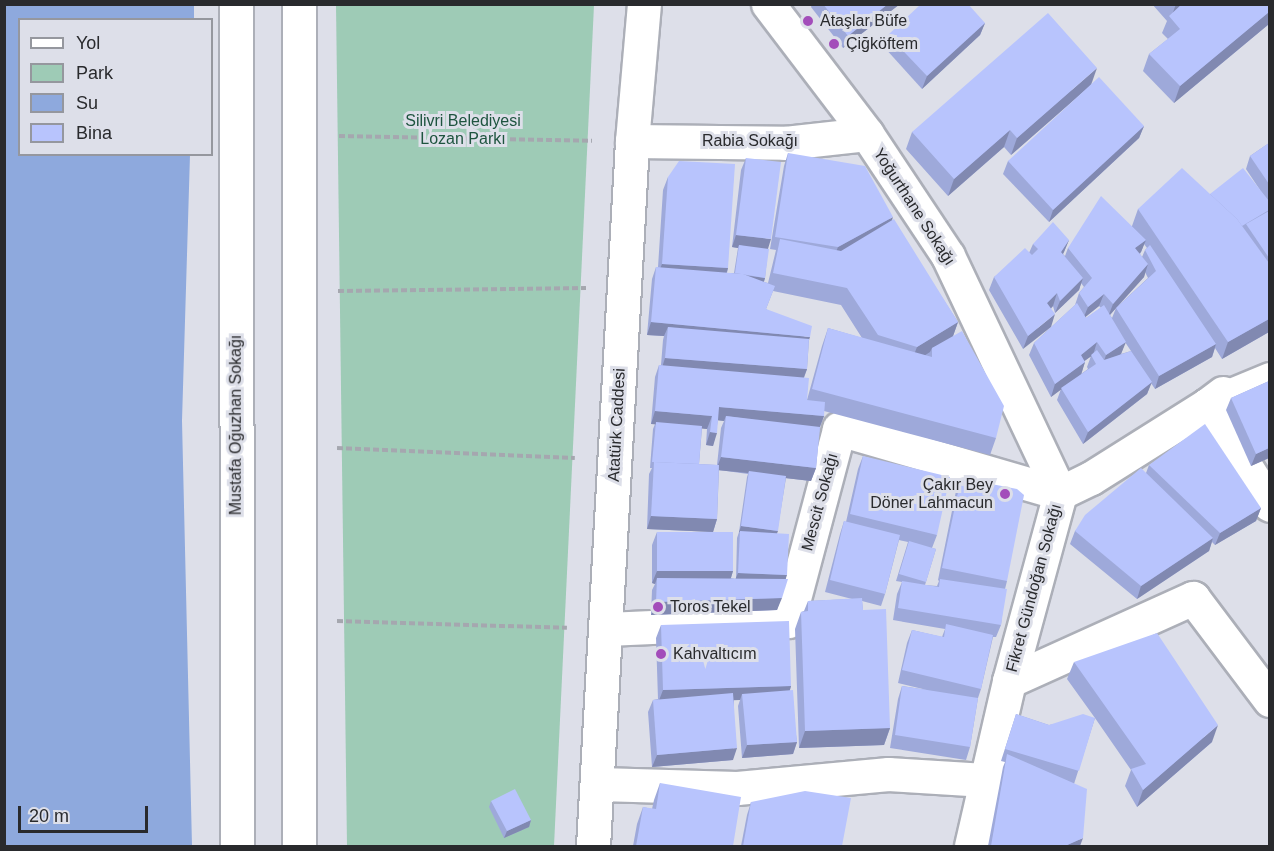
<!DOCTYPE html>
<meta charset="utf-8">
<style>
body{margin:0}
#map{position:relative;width:1274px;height:851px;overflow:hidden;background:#dddfe9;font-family:Helvetica,sans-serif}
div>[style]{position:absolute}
.green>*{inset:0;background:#9ecbb6}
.water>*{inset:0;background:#8ea9dd}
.path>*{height:4px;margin-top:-2px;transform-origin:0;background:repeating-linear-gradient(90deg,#a5a7af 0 6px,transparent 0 9px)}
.roads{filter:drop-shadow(2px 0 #acafb8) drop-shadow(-2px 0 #acafb8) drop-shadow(0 2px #acafb8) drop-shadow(0 -2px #acafb8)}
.minor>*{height:33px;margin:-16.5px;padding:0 16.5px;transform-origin:16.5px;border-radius:16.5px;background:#fff}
.wall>*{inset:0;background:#9ea9da}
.shaded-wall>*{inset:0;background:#8189b1}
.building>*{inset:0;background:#b8c4fd}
.dots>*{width:16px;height:16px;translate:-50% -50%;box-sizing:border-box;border:3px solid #dddfe9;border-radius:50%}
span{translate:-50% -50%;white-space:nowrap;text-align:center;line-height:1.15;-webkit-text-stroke:6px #dddfe9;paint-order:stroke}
.poi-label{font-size:16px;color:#292a2d}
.left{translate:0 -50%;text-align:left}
.right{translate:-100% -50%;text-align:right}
.park-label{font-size:16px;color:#1e543f}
.street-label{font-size:16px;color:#292a2d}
.frame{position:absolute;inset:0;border:6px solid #292a2d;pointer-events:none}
.legend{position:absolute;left:18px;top:18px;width:195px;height:138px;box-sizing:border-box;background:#dddfe9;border:2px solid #95979e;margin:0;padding:8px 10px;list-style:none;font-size:18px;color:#292a2d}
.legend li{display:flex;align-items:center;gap:12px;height:30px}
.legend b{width:30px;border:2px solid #95979e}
.scale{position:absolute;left:18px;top:806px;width:130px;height:27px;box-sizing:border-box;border:3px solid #292a2d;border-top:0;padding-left:8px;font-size:18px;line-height:21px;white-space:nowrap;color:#292a2d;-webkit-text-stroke:4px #dddfe9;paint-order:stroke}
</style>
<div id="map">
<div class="green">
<div style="clip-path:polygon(336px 5px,594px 5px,554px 846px,347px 846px)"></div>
</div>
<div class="water">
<div style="clip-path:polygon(5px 4px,194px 5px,194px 19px,20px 20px,20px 154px,190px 155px,182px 421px,192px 846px,5px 846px)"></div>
</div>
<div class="path">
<div style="left:339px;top:136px;width:253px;rotate:1.1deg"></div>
<div style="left:338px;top:291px;width:248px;rotate:-0.7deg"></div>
<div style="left:337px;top:448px;width:238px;rotate:2.4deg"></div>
<div style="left:337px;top:621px;width:230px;rotate:1.7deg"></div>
</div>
<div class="roads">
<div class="minor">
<div style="left:236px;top:4px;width:842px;rotate:89.93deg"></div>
<div style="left:299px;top:4px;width:842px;rotate:90deg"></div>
<div style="left:768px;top:4px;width:163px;rotate:52.7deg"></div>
<div style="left:867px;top:134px;width:146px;rotate:56.4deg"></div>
<div style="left:948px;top:256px;width:262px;rotate:64.7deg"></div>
<div style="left:632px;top:141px;width:153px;rotate:0.7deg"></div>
<div style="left:785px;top:143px;width:82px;rotate:-6.3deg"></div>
<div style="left:1223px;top:393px;width:20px;rotate:143deg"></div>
<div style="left:1207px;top:405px;width:118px;rotate:57.8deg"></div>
<div style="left:606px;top:629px;width:182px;rotate:-2.5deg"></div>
<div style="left:788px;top:621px;width:199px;rotate:-75.1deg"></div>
<div style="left:839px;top:429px;width:230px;rotate:16.2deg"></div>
<div style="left:1009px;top:681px;width:202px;rotate:-24.3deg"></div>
<div style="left:1193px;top:598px;width:128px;rotate:53deg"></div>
<div style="left:599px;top:784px;width:138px;rotate:1.7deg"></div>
<div style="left:737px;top:788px;width:152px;rotate:-5.3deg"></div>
<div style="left:888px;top:774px;width:97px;rotate:3.5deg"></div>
<div style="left:593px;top:846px;width:706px;rotate:-86.83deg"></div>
<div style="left:632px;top:141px;width:138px;rotate:-85deg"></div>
<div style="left:971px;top:846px;width:169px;rotate:-77deg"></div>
<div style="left:1009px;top:681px;width:195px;rotate:-74.8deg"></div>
<div style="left:1060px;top:493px;width:34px;rotate:-26deg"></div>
<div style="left:1091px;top:478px;width:137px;rotate:-32.2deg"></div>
<div style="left:1207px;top:405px;width:68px;rotate:-22.4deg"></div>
</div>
</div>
<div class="wall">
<div style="clip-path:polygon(812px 4px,900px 4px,843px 48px,811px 7px)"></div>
<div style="clip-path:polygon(1152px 4px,1269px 4px,1269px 24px,1174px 103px,1143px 71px,1149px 54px,1168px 39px,1162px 33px,1167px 21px)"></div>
<div style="clip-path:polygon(985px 23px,980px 35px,922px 89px,884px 47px,888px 35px)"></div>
<div style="clip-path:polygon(1091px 85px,1011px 155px,1004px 147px,948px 196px,906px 149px,912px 132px)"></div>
<div style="clip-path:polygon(1144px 126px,1139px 138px,1049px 222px,1003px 174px,1008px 161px)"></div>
<div style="clip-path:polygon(evenodd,1269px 143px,1269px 332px,1222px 359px,1215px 348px,1212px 357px,1155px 389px,1151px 383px,1147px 394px,1083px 444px,1057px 400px,1061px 389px,1051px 397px,1029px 355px,1034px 343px,1075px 305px,1079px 293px,1084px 287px,1081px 283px,1079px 290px,1055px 313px,1053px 306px,1023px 349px,989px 290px,994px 277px,1029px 253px,1033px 244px,1069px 240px,1063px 254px,1065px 256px,1068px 248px,1132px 226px,1138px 209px,1210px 194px,1260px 190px,1246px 169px,1250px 156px,1269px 143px,1144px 244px,1147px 248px,1145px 250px,1142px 257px,1140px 254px,1141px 252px,1144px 244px,1269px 143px,1145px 272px,1148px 278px,1117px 307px,1144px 277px,1145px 272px,1269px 143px,1099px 306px,1101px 308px,1086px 318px,1085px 317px,1099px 306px,1269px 143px,1116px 308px,1112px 318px,1110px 315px,1116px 308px,1269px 143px,1125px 342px,1131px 351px,1121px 354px,1125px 342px,1269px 143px,1091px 356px,1087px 367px,1088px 369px,1081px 374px,1085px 362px,1084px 361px,1091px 356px)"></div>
<div style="clip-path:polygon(evenodd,788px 153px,892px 220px,958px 322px,953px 336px,996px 438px,990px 455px,824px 411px,824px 416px,820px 427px,816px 468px,811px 481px,786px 478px,777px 533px,786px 579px,777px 610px,651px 615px,652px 590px,655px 584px,652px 583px,652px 545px,657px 532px,733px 571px,731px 578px,736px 579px,737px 538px,739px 532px,747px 477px,748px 474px,719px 470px,717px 519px,713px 532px,647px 529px,649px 474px,652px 468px,650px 468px,653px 429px,655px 424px,651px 424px,655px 377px,659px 365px,661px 365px,663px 340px,664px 336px,647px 335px,652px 279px,656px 267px,658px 267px,663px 190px,668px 177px,728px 268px,727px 273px,734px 273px,738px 248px,732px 247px,741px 170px,746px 158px,768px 249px,765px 278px,764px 282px,768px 283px,776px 250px,770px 249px,784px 166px,788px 153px,773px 291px,841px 305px,862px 338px,828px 328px,822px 346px,807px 400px,804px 378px,807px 369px,809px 340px,766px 309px,773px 291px,788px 153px,718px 420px,724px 421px,721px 428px,717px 465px,699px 464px,702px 428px,707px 429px,706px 445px,713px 446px,718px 420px)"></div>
<div style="clip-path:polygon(1269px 381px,1269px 458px,1251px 466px,1226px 410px,1231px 398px)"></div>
<div style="clip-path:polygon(863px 456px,937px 535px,932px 548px,936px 549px,925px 585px,937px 586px,939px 581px,938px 580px,956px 491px,961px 478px,1007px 581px,1005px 589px,1001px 625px,996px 637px,993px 637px,981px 689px,978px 698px,970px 747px,966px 760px,890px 748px,898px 699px,902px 686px,927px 690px,898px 683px,907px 643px,912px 630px,942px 637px,945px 629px,893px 620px,897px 594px,902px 582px,896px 581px,908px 542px,899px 540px,885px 594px,881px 606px,862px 601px,863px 610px,890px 728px,884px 745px,799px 748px,795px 629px,801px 612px,804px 611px,808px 601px,852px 599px,825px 592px,840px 534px,844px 521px,846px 522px,858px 469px)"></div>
<div style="clip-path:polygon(1149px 465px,1261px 508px,1256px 521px,1215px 545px,1212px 542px,1209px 551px,1137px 599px,1070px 544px,1075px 531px,1146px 473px)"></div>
<div style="clip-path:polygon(661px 625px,791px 686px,790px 690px,797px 742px,793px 754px,742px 758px,738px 706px,740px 700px,734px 700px,733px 760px,652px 767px,648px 712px,653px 700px,658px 699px,656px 638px)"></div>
<div style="clip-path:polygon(1074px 662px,1212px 742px,1137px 807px,1125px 786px,1131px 770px,1095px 718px,1074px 784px,1080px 846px,988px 846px,1003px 767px,1005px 762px,1001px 761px,1016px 714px,1049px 725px,1095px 718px,1067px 679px)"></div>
<div style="clip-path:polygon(660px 783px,733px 846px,633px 846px,637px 824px,643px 807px,652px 809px,654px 800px)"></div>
<div style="clip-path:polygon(491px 801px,531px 820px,529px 827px,504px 838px,489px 807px)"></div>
<div style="clip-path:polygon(751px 802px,842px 846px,741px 846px,747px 815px)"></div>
</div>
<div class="shaded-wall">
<div style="clip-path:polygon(888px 4px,900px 4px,843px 48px,848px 36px)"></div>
<div style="clip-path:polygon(1176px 4px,1189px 4px,1171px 18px)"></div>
<div style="clip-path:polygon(1269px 12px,1269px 24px,1174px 103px,1180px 86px)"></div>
<div style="clip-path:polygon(985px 23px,980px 35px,922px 89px,927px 76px)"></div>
<div style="clip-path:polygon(1097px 68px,1091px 85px,1011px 155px,1017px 138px)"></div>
<div style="clip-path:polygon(1144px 126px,1139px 138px,1049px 222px,1053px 210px)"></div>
<div style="clip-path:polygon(1010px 130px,1004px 147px,948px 196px,954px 179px)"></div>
<div style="clip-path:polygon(893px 217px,889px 230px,833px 259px,838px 247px)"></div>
<div style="clip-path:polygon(736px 235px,771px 239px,767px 252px,739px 245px,738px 248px,732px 247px)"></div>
<div style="clip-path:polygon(1069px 240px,1064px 252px,1057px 264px,1061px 252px)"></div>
<div style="clip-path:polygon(1146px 240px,1141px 252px,1131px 261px,1135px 248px)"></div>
<div style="clip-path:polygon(662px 264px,728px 268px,724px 281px,657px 276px)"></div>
<div style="clip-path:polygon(1148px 264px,1144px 277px,1108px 317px,1113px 304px)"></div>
<div style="clip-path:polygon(735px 274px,765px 278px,763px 284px)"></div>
<div style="clip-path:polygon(1083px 278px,1079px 290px,1055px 313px,1060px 301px)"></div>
<div style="clip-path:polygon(1057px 293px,1053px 306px,1043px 316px,1047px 303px)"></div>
<div style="clip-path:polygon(1104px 294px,1099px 306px,1083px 319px,1088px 307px)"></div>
<div style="clip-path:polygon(1055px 314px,1051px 327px,1023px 349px,1028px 336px)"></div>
<div style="clip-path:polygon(1269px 319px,1269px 332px,1222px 359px,1228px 342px)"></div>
<div style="clip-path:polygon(651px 322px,810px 337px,806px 349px,668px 327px,664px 336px,647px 335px)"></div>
<div style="clip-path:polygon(958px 322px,952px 339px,932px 348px,930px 352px,910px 365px,917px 347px)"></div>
<div style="clip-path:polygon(1097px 342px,1093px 355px,1076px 367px,1081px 355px)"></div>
<div style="clip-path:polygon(1126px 342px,1121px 354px,1102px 367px,1106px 355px)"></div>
<div style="clip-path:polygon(1216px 344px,1212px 357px,1155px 389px,1159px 376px)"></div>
<div style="clip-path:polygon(665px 358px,807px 369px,802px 382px,661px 371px)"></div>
<div style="clip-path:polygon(1085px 362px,1081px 375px,1051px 397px,1055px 384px)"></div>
<div style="clip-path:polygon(1152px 382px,1147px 394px,1083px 444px,1088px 432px)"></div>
<div style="clip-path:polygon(719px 407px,824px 416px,819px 429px,726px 416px,724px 421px,715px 420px)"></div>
<div style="clip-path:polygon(655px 411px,712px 416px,707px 429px,651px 424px)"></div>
<div style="clip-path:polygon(710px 432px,717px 433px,713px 446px,706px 445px)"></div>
<div style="clip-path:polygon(1269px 448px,1269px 458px,1251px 466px,1256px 454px)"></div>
<div style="clip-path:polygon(721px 457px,816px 468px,811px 481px,749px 474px,749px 471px,748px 473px,716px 470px)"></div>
<div style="clip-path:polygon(1261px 508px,1256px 521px,1215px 545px,1220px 533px)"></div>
<div style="clip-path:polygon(651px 516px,717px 519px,713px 532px,647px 529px)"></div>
<div style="clip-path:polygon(741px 526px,778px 531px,775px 538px,739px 532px)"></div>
<div style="clip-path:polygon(1213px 538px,1209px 551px,1137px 599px,1141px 586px)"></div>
<div style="clip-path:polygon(657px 571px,733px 571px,729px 584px,657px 578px,655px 584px,652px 583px)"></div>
<div style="clip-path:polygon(738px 573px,787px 575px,785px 581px,735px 580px)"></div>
<div style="clip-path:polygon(782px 598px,777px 610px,651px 615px,656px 602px)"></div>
<div style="clip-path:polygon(791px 686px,787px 699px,742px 694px,740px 700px,658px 703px,663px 690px)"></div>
<div style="clip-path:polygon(1218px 725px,1212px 742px,1137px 807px,1143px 790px)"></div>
<div style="clip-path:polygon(890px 728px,884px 745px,799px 748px,805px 731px)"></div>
<div style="clip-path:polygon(797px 742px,793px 754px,742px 758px,747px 745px)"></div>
<div style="clip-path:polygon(737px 748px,733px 760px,652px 767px,657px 755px)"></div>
<div style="clip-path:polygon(531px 820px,529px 827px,504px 838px,507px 831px)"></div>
<div style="clip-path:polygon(1083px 838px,1080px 846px,1065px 846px)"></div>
</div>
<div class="building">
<div style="clip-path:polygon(823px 4px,888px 4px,848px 36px)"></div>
<div style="clip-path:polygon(921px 4px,968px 4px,985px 23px,927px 76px,888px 35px)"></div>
<div style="clip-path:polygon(1182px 4px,1269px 4px,1269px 12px,1180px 86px,1149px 54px,1180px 29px,1169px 16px)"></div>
<div style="clip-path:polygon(1048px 13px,1097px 68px,1017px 138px,1010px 130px,954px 179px,912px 132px)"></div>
<div style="clip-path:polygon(1099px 77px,1144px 126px,1053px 210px,1008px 161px)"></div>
<div style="clip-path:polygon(1269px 143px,1269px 184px,1250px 156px)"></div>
<div style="clip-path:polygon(788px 153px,865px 166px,893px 217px,838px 247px,775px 237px)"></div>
<div style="clip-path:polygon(746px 158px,781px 162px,771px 239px,736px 235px)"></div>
<div style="clip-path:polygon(679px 161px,735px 164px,728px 268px,662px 264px,668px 177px)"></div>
<div style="clip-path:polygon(1182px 168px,1237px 219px,1269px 263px,1269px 319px,1228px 342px,1138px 209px)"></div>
<div style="clip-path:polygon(1243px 168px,1269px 201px,1269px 210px,1242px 226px,1237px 219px,1210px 194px)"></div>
<div style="clip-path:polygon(1101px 196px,1146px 240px,1135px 248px,1148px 264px,1113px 304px,1104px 294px,1088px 307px,1079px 293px,1092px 278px,1068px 248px)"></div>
<div style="clip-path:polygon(1269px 211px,1269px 258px,1246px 224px)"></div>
<div style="clip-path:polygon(894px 219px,958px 322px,917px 347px,878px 335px,847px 288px,773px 273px,780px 239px,841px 251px)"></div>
<div style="clip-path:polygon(1053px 222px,1069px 240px,1061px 252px,1083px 278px,1060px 301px,1057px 293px,1047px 303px,1055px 314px,1028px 336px,994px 277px,1025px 248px,1032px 255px,1038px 249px,1033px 244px)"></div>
<div style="clip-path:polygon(739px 245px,769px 249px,765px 278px,735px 273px)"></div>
<div style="clip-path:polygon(1150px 245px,1216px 344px,1159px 376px,1116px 308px,1156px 271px,1145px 250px)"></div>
<div style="clip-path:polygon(656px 267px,743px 274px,775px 286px,766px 309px,812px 326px,810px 337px,651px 322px)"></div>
<div style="clip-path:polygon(1077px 303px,1086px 318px,1104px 305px,1126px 342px,1106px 355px,1097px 342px,1081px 355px,1085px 362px,1055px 384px,1034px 343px)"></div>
<div style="clip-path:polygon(668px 327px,809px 339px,807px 369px,665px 358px)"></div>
<div style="clip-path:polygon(828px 328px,932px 357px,932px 348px,962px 331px,1004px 406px,996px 438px,812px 389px)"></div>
<div style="clip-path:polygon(1097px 350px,1104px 360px,1131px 351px,1152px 382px,1088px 432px,1061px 388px,1096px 364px,1091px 355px)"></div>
<div style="clip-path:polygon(659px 365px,809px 378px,807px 400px,825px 402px,824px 416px,719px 407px,717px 433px,710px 432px,712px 416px,655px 411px)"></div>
<div style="clip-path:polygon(1269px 381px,1269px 448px,1256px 454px,1231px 398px)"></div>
<div style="clip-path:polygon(726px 416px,820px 427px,816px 468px,721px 457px)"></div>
<div style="clip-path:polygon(656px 422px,702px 426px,699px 464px,652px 462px)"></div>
<div style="clip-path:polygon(1205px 424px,1261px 508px,1220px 533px,1149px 465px)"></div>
<div style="clip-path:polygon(863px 456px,950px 477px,937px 535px,850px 514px)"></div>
<div style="clip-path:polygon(654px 462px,719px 465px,717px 519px,651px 516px)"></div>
<div style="clip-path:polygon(1141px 468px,1213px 538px,1141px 586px,1075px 531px,1085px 515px)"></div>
<div style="clip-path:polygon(749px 471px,786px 476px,778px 531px,741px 526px)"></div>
<div style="clip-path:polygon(961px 478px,1017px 489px,1024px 495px,1007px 581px,942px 568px)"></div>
<div style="clip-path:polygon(844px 521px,900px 535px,885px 594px,830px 580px)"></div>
<div style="clip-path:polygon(740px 531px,789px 534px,787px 575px,738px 573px)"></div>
<div style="clip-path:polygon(657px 532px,733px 532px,733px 571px,657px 571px)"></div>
<div style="clip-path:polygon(909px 541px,936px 549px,926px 582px,899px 574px)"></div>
<div style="clip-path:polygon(657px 578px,788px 579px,782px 598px,656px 602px)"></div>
<div style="clip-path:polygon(940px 579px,1007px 589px,1001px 625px,898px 608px,902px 581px,939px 587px)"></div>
<div style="clip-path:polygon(862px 598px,863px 610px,886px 609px,890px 728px,805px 731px,801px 612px,808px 611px,808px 601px)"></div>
<div style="clip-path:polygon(789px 621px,791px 686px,663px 690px,661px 625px)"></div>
<div style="clip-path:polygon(946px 624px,993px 635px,981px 689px,902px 670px,912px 630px,944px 637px)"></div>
<div style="clip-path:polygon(1157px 633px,1218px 725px,1143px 790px,1131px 769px,1146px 764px,1074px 662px)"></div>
<div style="clip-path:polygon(902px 686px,978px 698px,970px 747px,895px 735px)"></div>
<div style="clip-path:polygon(793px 690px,797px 742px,747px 745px,742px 694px)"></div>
<div style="clip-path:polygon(733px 693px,737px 748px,657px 755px,653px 700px)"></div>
<div style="clip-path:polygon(1016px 714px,1049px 725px,1083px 714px,1095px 718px,1079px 771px,1005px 749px)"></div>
<div style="clip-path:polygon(1007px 754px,1087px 789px,1083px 838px,1065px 846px,991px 846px)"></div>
<div style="clip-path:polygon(660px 783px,741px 797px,733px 846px,636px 846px,643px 807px,656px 809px)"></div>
<div style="clip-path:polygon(515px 789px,531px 820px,507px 831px,491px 801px)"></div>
<div style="clip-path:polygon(805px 791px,851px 798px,842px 846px,743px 846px,751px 802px)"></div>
</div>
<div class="dots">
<div style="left:808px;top:21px;background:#a34dba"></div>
<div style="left:834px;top:44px;background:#a34dba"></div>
<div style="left:1005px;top:494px;background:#a34dba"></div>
<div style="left:658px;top:607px;background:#a34dba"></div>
<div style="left:661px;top:654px;background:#a34dba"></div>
</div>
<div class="poi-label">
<span class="left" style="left:820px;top:21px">Ataşlar Büfe</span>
<span class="left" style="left:846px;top:44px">Çiğköftem</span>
<span class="right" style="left:993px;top:494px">Çakır Bey<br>Döner Lahmacun</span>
<span class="left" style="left:670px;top:607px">Toros Tekel</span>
<span class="left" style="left:673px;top:654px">Kahvaltıcım</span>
</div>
<div class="park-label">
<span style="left:463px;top:130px">Silivri Belediyesi<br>Lozan Parkı</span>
</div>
<div class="street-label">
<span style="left:750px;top:141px">Rabia Sokağı</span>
<span style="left:914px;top:207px;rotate:57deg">Yoğurthane Sokağı</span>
<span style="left:236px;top:425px;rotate:-90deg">Mustafa Oğuzhan Sokağı</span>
<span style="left:617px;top:425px;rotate:-87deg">Atatürk Caddesi</span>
<span style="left:820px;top:502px;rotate:-75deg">Mescit Sokağı</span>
<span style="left:1034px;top:588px;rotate:-75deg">Fikret Gündoğan Sokağı</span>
</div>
<div class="frame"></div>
<ul class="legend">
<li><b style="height:8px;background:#fff"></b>Yol</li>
<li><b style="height:16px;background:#9ecbb6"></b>Park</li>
<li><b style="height:16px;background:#8ea9dd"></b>Su</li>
<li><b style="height:16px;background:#b8c4fd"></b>Bina</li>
</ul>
<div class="scale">20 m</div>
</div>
